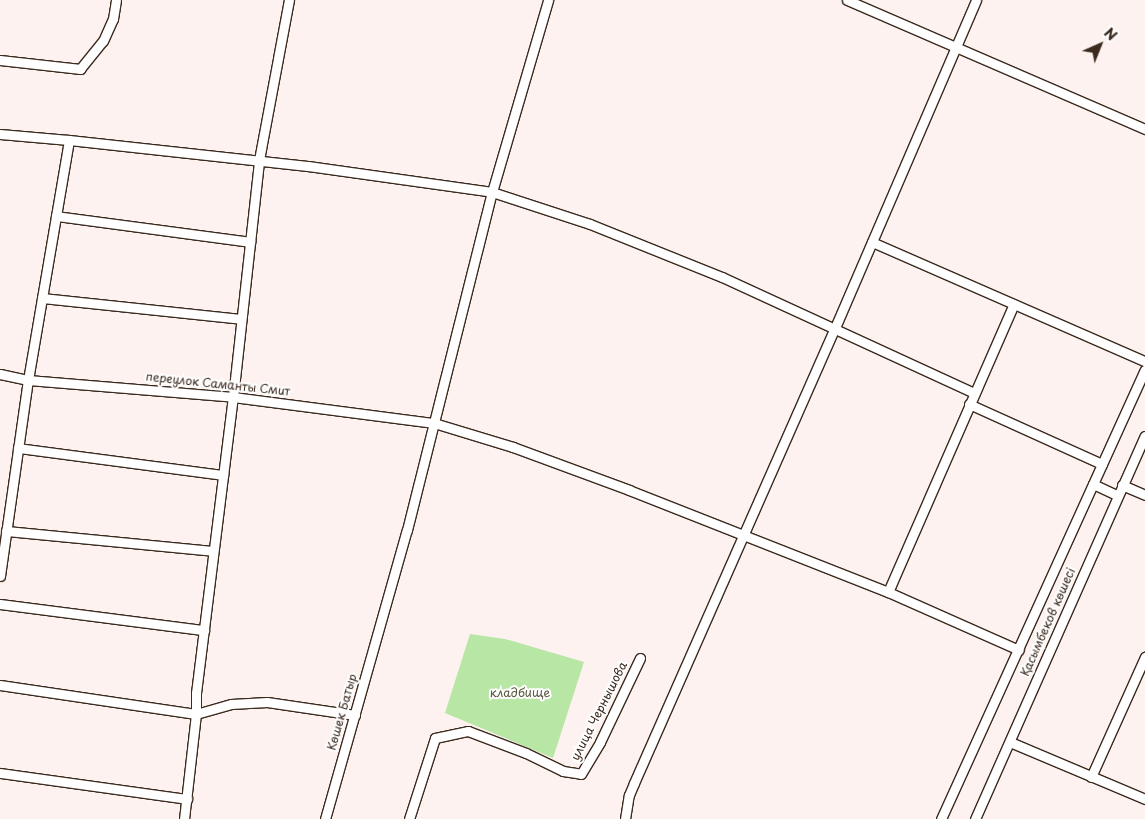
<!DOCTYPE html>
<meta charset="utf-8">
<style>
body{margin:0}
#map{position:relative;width:1145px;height:819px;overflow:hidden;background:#fdf2ef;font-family:"Playpen Sans",sans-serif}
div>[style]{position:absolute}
.green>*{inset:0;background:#b7e6a5}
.roads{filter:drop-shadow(1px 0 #3b2a1e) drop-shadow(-1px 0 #3b2a1e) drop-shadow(0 1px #3b2a1e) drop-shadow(0 -1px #3b2a1e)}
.minor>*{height:9px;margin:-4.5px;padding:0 4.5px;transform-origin:4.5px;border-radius:4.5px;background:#fff}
span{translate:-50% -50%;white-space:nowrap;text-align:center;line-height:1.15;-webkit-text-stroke:4px #fff;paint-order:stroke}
.street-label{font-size:12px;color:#3b2a1e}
.park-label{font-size:12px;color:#5a5940}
.north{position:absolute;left:1075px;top:20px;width:50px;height:50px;-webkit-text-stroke:4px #fff;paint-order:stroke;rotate:44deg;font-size:14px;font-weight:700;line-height:20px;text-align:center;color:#3b2a1e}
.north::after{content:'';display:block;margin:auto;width:18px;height:22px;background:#3b2a1e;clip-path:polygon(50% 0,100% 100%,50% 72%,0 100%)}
</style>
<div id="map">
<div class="green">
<div style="clip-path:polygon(470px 634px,505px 639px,584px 662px,553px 758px,445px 713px)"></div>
</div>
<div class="roads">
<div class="minor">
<div style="left:847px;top:0;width:325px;rotate:23.4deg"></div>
<div style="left:0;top:60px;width:81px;rotate:6.4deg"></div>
<div style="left:80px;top:69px;width:36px;rotate:-51deg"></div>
<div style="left:103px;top:41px;width:24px;rotate:-66deg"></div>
<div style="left:113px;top:19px;width:19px;rotate:-81deg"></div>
<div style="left:0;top:134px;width:69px;rotate:5deg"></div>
<div style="left:69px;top:140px;width:240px;rotate:6.2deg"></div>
<div style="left:308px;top:166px;width:186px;rotate:8deg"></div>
<div style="left:492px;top:192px;width:103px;rotate:18.1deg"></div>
<div style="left:590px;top:224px;width:142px;rotate:21.9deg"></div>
<div style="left:722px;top:277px;width:277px;rotate:24.7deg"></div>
<div style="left:56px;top:216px;width:196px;rotate:7.6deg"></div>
<div style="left:872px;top:242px;width:298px;rotate:23.6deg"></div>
<div style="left:42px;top:298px;width:200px;rotate:6deg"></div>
<div style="left:0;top:374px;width:29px;rotate:12deg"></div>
<div style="left:28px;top:380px;width:206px;rotate:4.7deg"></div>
<div style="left:233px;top:397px;width:203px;rotate:7.4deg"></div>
<div style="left:434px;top:423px;width:83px;rotate:16.9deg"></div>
<div style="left:513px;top:447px;width:124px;rotate:20.3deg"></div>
<div style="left:629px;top:490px;width:278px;rotate:21.5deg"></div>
<div style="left:888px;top:592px;width:143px;rotate:23.9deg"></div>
<div style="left:969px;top:404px;width:146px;rotate:24.3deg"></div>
<div style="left:18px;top:448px;width:207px;rotate:7.5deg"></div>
<div style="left:1093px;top:484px;width:26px;rotate:25deg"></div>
<div style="left:1122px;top:485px;width:25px;rotate:23deg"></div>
<div style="left:6px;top:531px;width:208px;rotate:5.5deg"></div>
<div style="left:0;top:576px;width:198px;rotate:-81.9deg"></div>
<div style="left:28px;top:380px;width:243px;rotate:-80.3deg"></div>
<div style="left:888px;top:592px;width:314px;rotate:-66.4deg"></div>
<div style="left:0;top:604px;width:206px;rotate:7.3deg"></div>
<div style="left:0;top:685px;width:198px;rotate:8.4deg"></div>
<div style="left:196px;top:714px;width:36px;rotate:-16deg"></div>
<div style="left:231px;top:704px;width:36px;rotate:-3deg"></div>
<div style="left:267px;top:702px;width:89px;rotate:8.4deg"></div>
<div style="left:1010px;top:742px;width:147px;rotate:22.9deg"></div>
<div style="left:0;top:773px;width:189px;rotate:7.9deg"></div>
<div style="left:1091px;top:777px;width:132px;rotate:-65.8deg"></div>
<div style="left:184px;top:819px;width:106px;rotate:-83.5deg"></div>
<div style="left:196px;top:714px;width:21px;rotate:-90deg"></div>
<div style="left:196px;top:693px;width:298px;rotate:-82.9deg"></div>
<div style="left:233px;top:397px;width:238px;rotate:-83.7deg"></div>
<div style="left:259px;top:160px;width:163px;rotate:-79.4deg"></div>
<div style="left:325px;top:819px;width:300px;rotate:-74.2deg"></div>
<div style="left:407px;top:530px;width:349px;rotate:-75.9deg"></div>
<div style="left:492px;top:192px;width:200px;rotate:-73.7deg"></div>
<div style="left:409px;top:819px;width:85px;rotate:-72.2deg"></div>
<div style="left:435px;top:738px;width:34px;rotate:-12deg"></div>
<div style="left:468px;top:731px;width:62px;rotate:20.8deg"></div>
<div style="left:526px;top:753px;width:41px;rotate:25.9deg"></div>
<div style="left:563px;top:771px;width:18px;rotate:9deg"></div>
<div style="left:581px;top:774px;width:37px;rotate:-59deg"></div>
<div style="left:600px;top:742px;width:93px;rotate:-64.5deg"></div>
<div style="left:625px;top:819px;width:24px;rotate:-81deg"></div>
<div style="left:629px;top:795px;width:13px;rotate:-67deg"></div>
<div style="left:634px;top:783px;width:495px;rotate:-66.2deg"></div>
<div style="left:834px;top:330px;width:359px;rotate:-66.7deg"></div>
<div style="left:941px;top:819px;width:493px;rotate:-65.6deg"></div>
<div style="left:975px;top:819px;width:419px;rotate:-66.1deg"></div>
</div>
</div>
<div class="street-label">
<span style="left:218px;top:384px;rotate:6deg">переулок Саманты Смит</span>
<span style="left:1048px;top:622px;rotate:-66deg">Қасымбеков көшесі</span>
<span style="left:599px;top:711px;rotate:-63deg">улица Чернышова</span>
<span style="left:342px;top:712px;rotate:-74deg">Көшек Батыр</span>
</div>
<div class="park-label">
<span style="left:520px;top:693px">кладбище</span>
</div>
<div class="north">N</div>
</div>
